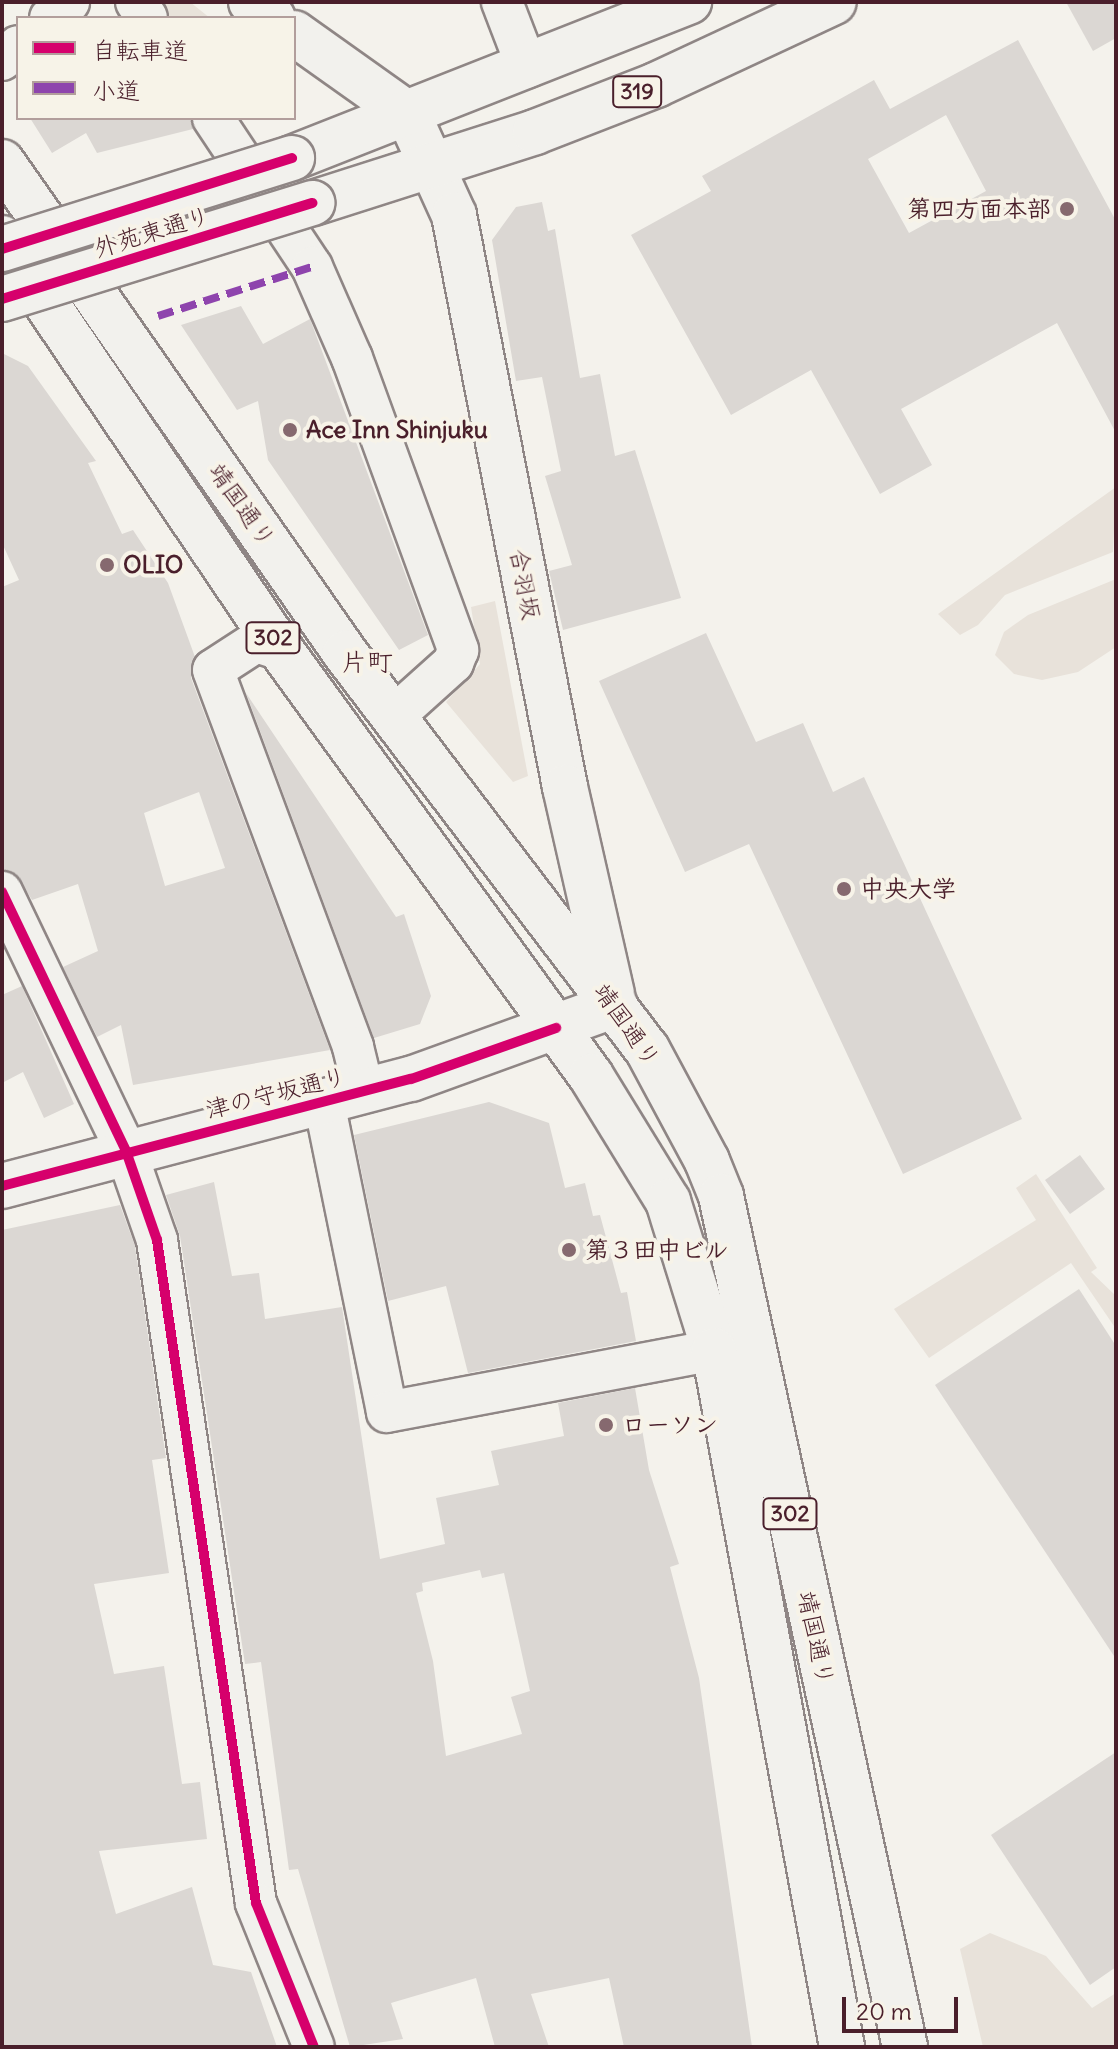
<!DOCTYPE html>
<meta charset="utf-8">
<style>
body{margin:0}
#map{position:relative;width:1118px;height:2049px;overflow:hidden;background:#f4f2ec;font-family:Delius,"Klee One",sans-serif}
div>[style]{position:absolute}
.green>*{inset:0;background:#e8e2da}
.building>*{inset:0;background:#dbd7d3}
.roads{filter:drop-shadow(2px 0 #8f8685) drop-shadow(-2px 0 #8f8685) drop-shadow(0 2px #8f8685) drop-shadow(0 -2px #8f8685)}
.minor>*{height:40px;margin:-20px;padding:0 20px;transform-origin:20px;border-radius:20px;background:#f2f1ed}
.tertiary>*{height:44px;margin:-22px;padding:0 22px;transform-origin:22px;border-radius:22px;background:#f2f1ed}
.primary>*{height:44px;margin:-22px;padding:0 22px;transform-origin:22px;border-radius:22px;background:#f2f1ed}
.bridges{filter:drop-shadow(2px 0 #8f8685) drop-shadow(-2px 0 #8f8685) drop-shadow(0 2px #8f8685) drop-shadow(0 -2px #8f8685)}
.primary-bridge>*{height:44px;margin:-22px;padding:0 22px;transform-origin:22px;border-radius:22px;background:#f2f1ed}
.quiet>*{height:8px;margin-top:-4px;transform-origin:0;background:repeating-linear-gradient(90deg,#8e44ad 0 16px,transparent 0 24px)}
.cycleway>*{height:10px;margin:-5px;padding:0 5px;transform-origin:5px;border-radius:5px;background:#d6006c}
.dots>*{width:22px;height:22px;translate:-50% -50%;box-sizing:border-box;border:4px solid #f7f3e8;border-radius:50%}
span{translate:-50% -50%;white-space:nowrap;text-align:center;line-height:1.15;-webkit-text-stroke:8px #f7f3e8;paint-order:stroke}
.shield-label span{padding:2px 6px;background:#f7f3e8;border:2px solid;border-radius:6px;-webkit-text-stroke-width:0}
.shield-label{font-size:22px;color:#4a1f2b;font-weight:700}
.poi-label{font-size:24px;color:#4a1f2b;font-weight:700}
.right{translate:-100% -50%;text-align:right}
.left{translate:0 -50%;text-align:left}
.street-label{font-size:24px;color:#4a1f2b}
.neighbourhood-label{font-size:26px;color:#4a1f2b}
.frame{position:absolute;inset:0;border:4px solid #4a1f2b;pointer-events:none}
.legend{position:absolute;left:16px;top:16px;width:280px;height:104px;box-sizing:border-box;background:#f7f3e8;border:2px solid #b29e9c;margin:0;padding:10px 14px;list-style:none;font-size:24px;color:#4a1f2b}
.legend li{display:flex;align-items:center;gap:16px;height:40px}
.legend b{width:40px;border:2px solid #b29e9c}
.scale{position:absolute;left:842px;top:1997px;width:116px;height:36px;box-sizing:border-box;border:4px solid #4a1f2b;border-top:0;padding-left:10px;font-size:24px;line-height:28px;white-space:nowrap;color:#4a1f2b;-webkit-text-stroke:6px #f7f3e8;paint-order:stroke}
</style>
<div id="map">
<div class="green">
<div style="clip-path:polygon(159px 2px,190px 2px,210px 18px,170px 18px)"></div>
<div style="clip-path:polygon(1116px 487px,1113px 552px,1005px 595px,978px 625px,960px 635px,938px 614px)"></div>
<div style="clip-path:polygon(1116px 579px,1116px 647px,1078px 672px,1042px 680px,1014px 674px,995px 655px,1004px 632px,1028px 615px)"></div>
<div style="clip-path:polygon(495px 601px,528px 776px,513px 782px,446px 702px,480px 664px,471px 607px)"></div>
<div style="clip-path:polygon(1036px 1174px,1097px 1268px,1091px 1272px,1116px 1296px,1116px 1329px,1071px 1263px,929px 1358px,894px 1309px,1036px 1220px,1016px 1188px)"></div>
<div style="clip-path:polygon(990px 1933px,1046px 1956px,1092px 2008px,1116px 1993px,1116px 2047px,983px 2047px,960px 1949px)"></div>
</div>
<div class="building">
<div style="clip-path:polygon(1066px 2px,1116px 2px,1116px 38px,1093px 51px)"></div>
<div style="clip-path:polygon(evenodd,1018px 40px,1116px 221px,1116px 433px,1057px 323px,901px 409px,932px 465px,880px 494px,811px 370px,731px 415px,631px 235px,711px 191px,702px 176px,874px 80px,890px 109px,1018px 40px,946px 115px,986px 191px,909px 233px,868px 159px,946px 115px)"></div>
<div style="clip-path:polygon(30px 118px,190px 118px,193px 129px,97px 153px,86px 133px,52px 153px)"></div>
<div style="clip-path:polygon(542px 202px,548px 231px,555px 229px,580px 378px,600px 374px,615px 456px,635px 450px,681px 598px,563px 630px,549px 571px,572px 565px,545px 476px,561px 471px,542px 377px,516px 381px,492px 240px,516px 207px)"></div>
<div style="clip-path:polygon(241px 306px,263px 344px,310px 319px,428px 635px,399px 650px,268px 460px,258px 401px,237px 410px,181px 325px)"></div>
<div style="clip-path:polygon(evenodd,2px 353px,28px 366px,96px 461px,88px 463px,122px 534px,133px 530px,168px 583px,195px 657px,191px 678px,330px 1050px,133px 1085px,121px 1025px,97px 1037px,63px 967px,98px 951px,78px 884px,32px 900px,16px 874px,2px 869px,2px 587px,19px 580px,2px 543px,2px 353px,199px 792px,225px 868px,165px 886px,144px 813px,199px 792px)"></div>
<div style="clip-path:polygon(706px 633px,756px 742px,803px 723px,833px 792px,864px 777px,1022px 1119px,903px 1174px,749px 844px,685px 872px,599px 681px)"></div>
<div style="clip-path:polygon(246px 693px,396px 917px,404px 914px,431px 996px,420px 1024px,374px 1038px)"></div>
<div style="clip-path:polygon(22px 986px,74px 1104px,44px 1118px,23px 1072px,2px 1083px,2px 995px)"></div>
<div style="clip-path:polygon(489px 1102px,549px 1123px,565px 1188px,585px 1183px,593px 1216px,600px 1215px,621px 1293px,627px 1292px,636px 1341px,468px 1373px,446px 1286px,388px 1301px,354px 1135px)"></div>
<div style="clip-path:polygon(1080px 1155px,1105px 1189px,1070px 1214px,1045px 1180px)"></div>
<div style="clip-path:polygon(evenodd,214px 1182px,232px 1276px,259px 1273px,265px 1319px,342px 1307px,380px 1559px,445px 1544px,436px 1498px,499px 1485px,491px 1451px,564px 1436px,558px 1403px,635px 1388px,649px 1470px,679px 1564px,670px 1567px,699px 1678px,752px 2047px,624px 2047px,609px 1978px,531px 1994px,549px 2047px,495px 2047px,476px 1978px,391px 2003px,403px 2039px,350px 2047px,298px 1869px,289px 1870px,261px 1662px,245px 1664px,180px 1236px,166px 1195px,214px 1182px,480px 1570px,482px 1578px,504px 1573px,530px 1691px,511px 1697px,522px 1734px,446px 1756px,433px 1661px,416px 1593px,423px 1591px,422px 1583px,480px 1570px)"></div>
<div style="clip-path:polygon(120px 1205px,135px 1246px,166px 1458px,152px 1460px,169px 1573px,94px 1584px,114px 1674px,164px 1666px,182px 1784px,200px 1782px,207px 1839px,99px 1851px,116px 1914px,192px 1887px,213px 1965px,251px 1972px,277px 2047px,2px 2047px,2px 1230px)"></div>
<div style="clip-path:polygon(1079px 1289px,1116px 1346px,1116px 1659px,935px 1385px)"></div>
<div style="clip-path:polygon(1116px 1752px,1116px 1967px,1090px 1985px,991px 1835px)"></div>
</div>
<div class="roads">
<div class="minor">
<div style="left:136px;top:2px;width:19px;rotate:55deg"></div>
<div style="left:502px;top:2px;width:70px;rotate:69deg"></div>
<div style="left:50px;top:18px;width:25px;rotate:-40deg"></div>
<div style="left:2px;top:60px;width:21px;rotate:-41deg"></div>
<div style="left:213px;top:118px;width:179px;rotate:56.4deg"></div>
<div style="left:312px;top:267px;width:99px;rotate:66.3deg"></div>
<div style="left:352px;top:358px;width:311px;rotate:70deg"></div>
<div style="left:458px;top:650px;width:14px;rotate:111deg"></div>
<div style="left:453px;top:663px;width:81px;rotate:138deg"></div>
<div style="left:281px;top:650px;width:26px;rotate:-162deg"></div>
<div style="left:256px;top:642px;width:51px;rotate:146.9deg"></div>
<div style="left:213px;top:670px;width:402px;rotate:69.6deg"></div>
<div style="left:353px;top:1047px;width:46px;rotate:76.3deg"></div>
<div style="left:2px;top:892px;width:287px;rotate:64.4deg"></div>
<div style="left:126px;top:1151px;width:94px;rotate:70.8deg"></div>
<div style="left:157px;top:1240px;width:670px;rotate:81.51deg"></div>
<div style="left:256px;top:1903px;width:155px;rotate:68.1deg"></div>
<div style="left:324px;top:1102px;width:316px;rotate:78.5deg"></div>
<div style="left:387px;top:1412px;width:333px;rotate:-10.7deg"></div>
</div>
<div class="tertiary">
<div style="left:2px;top:1186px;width:423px;rotate:-14.7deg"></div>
<div style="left:411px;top:1079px;width:217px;rotate:-19.9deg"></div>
</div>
<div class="primary">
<div style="left:251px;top:2px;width:27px;rotate:36deg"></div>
<div style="left:294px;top:33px;width:140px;rotate:35.4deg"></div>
<div style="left:408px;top:114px;width:111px;rotate:65.5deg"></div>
<div style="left:454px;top:215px;width:583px;rotate:79.02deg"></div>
<div style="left:565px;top:787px;width:212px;rotate:77.2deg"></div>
<div style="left:292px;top:158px;width:427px;rotate:-21.5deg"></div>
<div style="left:2px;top:162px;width:599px;rotate:55.06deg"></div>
<div style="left:345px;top:653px;width:498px;rotate:52.7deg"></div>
<div style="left:647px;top:1049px;width:127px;rotate:61.8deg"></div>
<div style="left:707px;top:1161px;width:38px;rotate:68deg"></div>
<div style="left:721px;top:1196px;width:871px;rotate:77.8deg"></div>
<div style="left:313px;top:203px;width:233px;rotate:-17.7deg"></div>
<div style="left:535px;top:132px;width:130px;rotate:-21.2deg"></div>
<div style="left:656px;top:85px;width:196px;rotate:-25deg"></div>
<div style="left:2px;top:238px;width:498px;rotate:55.9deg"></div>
<div style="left:281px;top:650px;width:527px;rotate:53.96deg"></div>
<div style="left:591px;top:1076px;width:147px;rotate:58.4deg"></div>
<div style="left:668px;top:1201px;width:156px;rotate:72.8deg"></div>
<div style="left:714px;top:1350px;width:709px;rotate:79.59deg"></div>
</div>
</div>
<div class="bridges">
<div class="primary-bridge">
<div style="left:2px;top:249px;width:304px;rotate:-17.4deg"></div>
<div style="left:2px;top:299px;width:325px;rotate:-17.2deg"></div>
</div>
</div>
<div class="quiet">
<div style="left:158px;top:316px;width:162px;rotate:-17.7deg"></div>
</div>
<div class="cycleway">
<div style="left:2px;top:249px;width:304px;rotate:-17.4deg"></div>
<div style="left:2px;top:299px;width:325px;rotate:-17.2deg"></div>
<div style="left:2px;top:892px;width:287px;rotate:64.4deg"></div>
<div style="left:126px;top:1151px;width:94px;rotate:70.8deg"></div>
<div style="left:157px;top:1240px;width:670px;rotate:81.51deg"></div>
<div style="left:256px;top:1903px;width:155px;rotate:68.1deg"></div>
<div style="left:2px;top:1186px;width:423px;rotate:-14.7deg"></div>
<div style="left:411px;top:1079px;width:154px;rotate:-19.4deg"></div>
</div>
<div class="dots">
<div style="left:1067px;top:209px;background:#86696f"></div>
<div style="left:290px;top:430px;background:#86696f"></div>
<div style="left:107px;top:565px;background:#86696f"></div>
<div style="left:844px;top:889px;background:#86696f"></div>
<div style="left:569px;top:1250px;background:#86696f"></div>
<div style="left:606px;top:1425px;background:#86696f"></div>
</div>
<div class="shield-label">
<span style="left:637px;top:92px">319</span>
<span style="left:273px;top:638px">302</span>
<span style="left:790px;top:1514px">302</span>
</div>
<div class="poi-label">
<span class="right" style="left:1051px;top:209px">第四方面本部</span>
<span class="left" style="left:306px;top:430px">Ace Inn Shinjuku</span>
<span class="left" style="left:123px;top:565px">OLIO</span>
<span class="left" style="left:860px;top:889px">中央大学</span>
<span class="left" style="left:585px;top:1250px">第３田中ビル</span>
<span class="left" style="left:622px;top:1425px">ローソン</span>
</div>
<div class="street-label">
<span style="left:152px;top:232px;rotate:-17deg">外苑東通り</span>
<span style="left:242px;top:505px;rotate:55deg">靖国通り</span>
<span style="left:525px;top:584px;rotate:79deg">合羽坂</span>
<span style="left:627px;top:1025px;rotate:55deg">靖国通り</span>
<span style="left:276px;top:1093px;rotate:-14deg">津の守坂通り</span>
<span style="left:816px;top:1638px;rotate:78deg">靖国通り</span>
</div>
<div class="neighbourhood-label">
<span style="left:367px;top:662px">片町</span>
</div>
<div class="frame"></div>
<ul class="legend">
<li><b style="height:10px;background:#d6006c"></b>自転車道</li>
<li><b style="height:10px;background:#8e44ad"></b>小道</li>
</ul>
<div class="scale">20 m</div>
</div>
